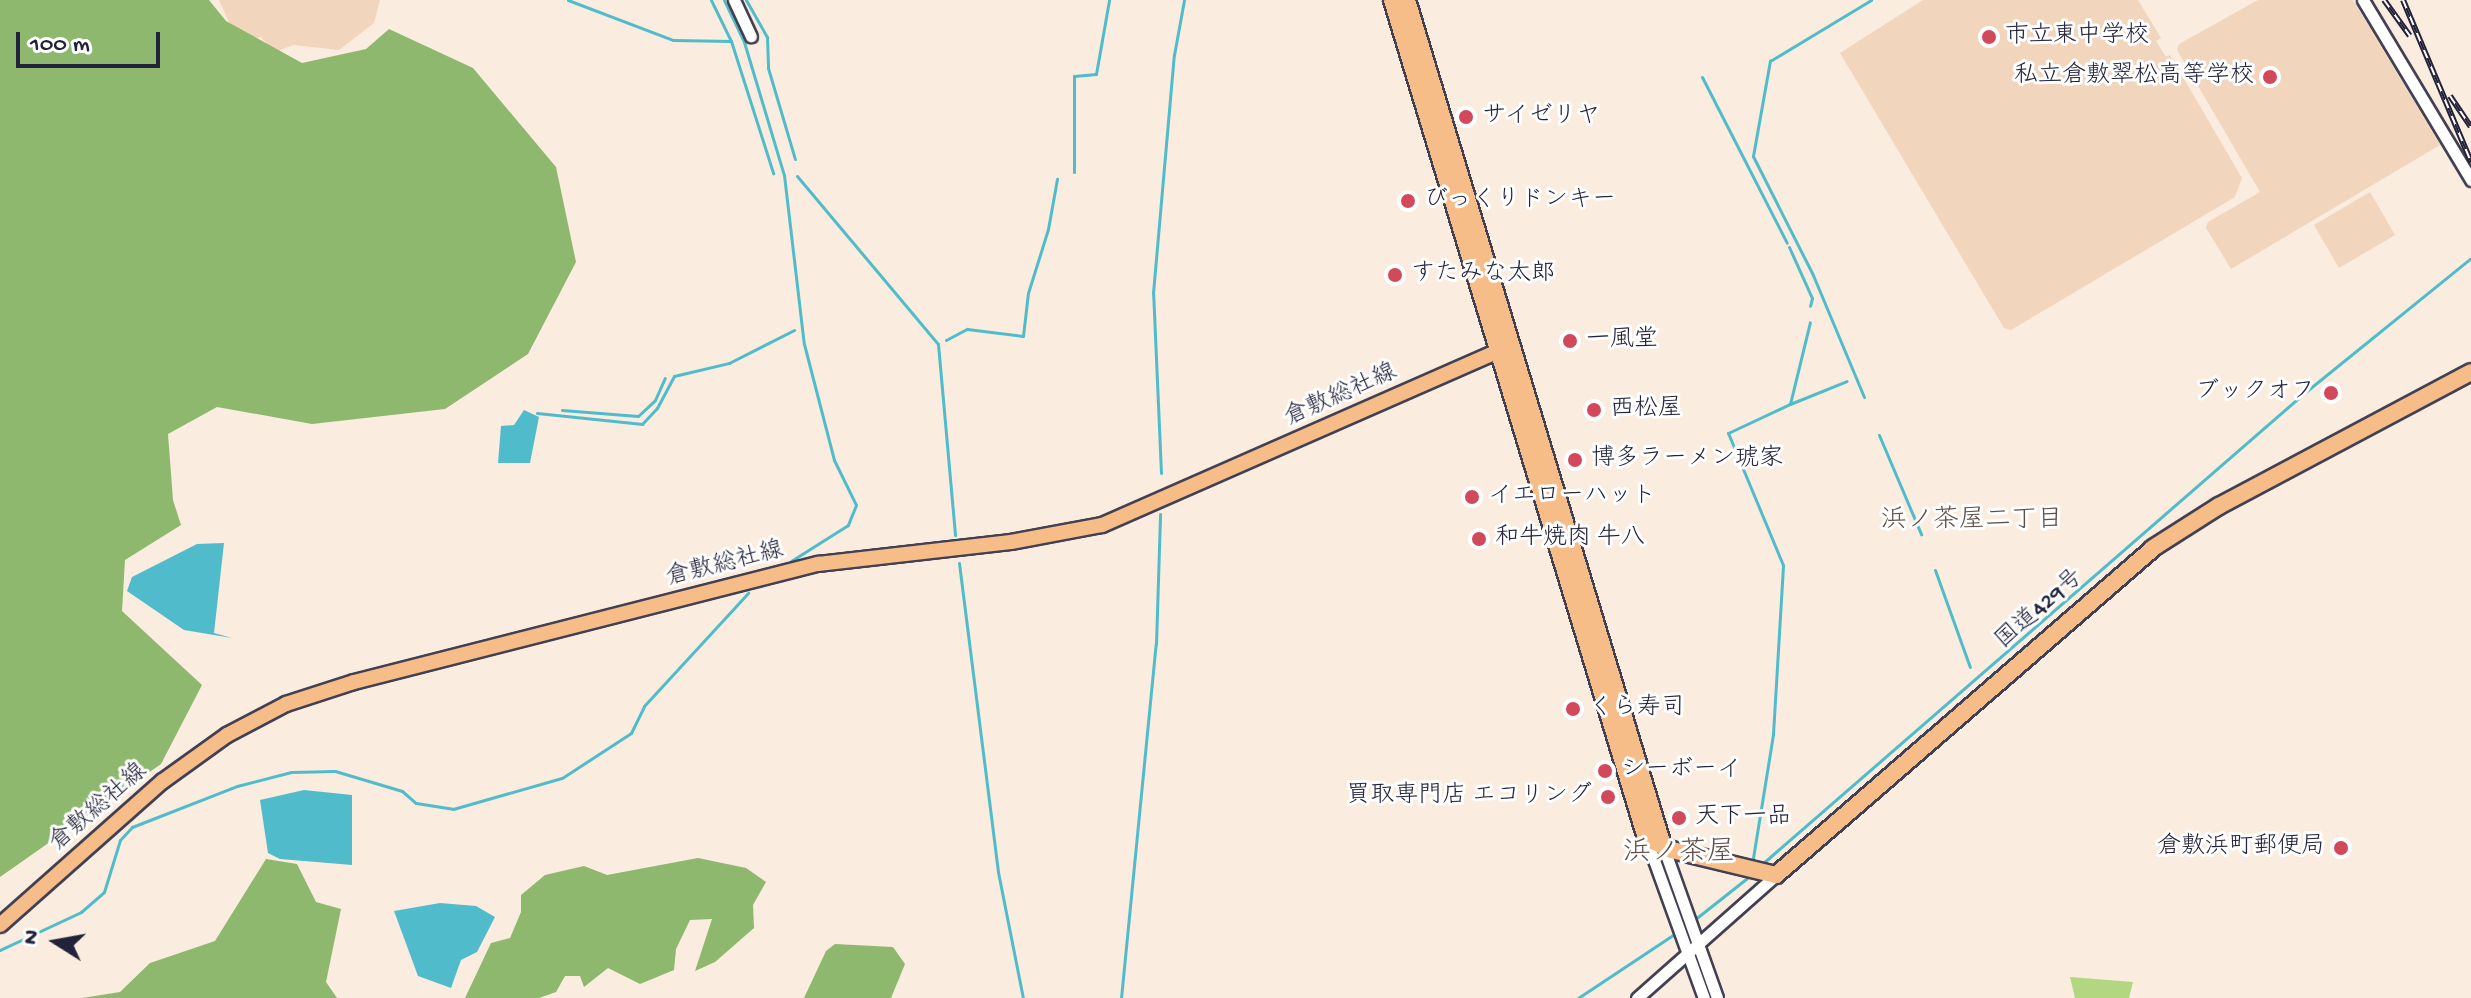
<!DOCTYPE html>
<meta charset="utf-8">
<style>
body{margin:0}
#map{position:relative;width:2471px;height:998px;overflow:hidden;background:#faecde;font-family:"Gochi Hand","Klee One",sans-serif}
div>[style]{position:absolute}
.built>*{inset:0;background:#f1d5bd}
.green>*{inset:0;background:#b2d780}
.forest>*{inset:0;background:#8db86e}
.water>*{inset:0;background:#50bccb}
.stream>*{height:3px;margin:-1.5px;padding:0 1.5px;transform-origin:1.5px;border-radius:1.5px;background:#50bccb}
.roads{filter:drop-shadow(2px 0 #424053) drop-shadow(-2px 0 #424053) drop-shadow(0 2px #424053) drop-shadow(0 -2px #424053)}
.minor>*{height:11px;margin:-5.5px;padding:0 5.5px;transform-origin:5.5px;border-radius:5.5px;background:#fff}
.major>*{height:14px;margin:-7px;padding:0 7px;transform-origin:7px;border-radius:7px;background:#f7bd88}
.highway>*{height:16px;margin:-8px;padding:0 8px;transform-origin:8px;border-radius:8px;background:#f7bd88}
.rail>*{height:6px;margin-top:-3px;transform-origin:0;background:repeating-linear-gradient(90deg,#fff 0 9px,#22223b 0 18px);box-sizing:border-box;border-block:2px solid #22223b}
.dots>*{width:22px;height:22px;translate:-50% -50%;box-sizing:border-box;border:4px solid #fff;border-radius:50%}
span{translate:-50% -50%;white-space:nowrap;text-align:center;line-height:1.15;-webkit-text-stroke:6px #fff;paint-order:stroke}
.poi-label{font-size:24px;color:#22223b}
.left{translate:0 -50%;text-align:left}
.right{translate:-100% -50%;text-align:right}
.street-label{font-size:24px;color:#22223b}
.neighbourhood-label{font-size:26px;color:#604e47}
.quarter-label{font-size:28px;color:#604e47}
.north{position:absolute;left:16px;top:902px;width:80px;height:80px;-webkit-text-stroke:6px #fff;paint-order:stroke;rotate:281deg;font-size:22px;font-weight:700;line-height:32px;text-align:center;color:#22223b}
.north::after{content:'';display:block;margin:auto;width:28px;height:36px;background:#22223b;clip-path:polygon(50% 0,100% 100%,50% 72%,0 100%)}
.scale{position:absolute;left:16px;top:32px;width:144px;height:36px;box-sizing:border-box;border:4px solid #22223b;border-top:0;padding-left:10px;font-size:24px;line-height:28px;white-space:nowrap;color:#22223b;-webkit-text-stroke:6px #fff;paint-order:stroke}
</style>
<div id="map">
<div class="built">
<div style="clip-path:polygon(219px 0,380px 0,374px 23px,339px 50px,294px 45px,274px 52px,261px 37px,244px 41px,232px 29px)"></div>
<div style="clip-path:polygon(1923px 0,2138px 0,2161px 38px,2156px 41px,2166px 57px,2170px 55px,2242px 178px,2235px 197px,2011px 330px,2004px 328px,1840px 53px)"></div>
<div style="clip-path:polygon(2258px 0,2353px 0,2440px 145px,2231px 269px,2206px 228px,2208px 222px,2260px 192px,2177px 50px,2179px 44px)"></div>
<div style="clip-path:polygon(2370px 192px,2395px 235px,2339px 268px,2314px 225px)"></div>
</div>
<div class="green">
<div style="clip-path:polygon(2070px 977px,2133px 982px,2129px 998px,2075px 998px)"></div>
</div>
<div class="forest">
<div style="clip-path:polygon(0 0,209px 0,226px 21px,302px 63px,366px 49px,389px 29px,473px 68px,556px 167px,576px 262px,528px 354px,445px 409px,312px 424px,217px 407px,168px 434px,173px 500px,181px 525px,125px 560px,122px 611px,202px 685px,161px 764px,0 877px)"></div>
<div style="clip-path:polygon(698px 858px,746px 868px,766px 882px,753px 905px,754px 928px,715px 962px,695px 971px,712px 919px,690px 920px,676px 949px,674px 970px,640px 984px,608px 968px,584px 987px,580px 976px,565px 976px,556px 992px,539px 998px,465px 998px,491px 943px,510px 938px,521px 912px,521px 895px,545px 875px,584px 866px,607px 875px)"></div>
<div style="clip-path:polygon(266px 859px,297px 864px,316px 902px,341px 909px,326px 982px,337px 998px,82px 998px,120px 992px,150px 963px,215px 941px)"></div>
<div style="clip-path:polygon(835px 944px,893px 947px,905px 964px,891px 998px,804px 998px,826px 951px)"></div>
</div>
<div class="water">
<div style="clip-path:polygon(524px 410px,539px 417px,530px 463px,498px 463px,501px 426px,514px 425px)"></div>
<div style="clip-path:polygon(224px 543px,214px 633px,232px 638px,184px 630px,127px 591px,132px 577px,197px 544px)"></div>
<div style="clip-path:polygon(304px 790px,352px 795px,352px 865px,280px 859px,268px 853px,260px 800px)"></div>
<div style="clip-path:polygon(440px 903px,476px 906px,495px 917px,477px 952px,461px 960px,451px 988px,418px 976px,394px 911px)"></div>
</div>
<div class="stream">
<div style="left:568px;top:0;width:112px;rotate:20.9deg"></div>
<div style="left:673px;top:40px;width:58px;rotate:1deg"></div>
<div style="left:711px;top:0;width:46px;rotate:64deg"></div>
<div style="left:731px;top:41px;width:139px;rotate:72.3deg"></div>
<div style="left:724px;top:0;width:47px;rotate:64.5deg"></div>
<div style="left:744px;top:42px;width:139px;rotate:73.3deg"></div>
<div style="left:784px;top:175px;width:170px;rotate:83.3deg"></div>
<div style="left:804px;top:344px;width:120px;rotate:75.5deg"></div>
<div style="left:834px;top:460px;width:50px;rotate:63.9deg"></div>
<div style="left:856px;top:505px;width:22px;rotate:112deg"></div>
<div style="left:848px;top:525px;width:67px;rotate:147.7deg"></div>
<div style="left:746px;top:0;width:43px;rotate:60.4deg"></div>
<div style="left:767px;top:37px;width:31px;rotate:88deg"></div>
<div style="left:768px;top:68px;width:95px;rotate:73.5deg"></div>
<div style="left:1702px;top:77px;width:186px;rotate:62.9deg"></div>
<div style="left:1074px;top:172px;width:96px;rotate:-90deg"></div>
<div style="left:1074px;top:76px;width:22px;rotate:-5deg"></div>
<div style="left:1096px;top:74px;width:75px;rotate:-80deg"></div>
<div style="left:797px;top:176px;width:219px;rotate:50deg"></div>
<div style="left:938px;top:344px;width:192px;rotate:84.9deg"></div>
<div style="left:1789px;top:247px;width:56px;rotate:65.7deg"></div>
<div style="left:1812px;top:298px;width:8px;rotate:104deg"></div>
<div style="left:946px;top:340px;width:24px;rotate:-28deg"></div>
<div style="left:967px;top:329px;width:56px;rotate:7.1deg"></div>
<div style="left:1023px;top:336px;width:43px;rotate:-83.4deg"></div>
<div style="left:1028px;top:293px;width:67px;rotate:-72.6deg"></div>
<div style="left:1048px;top:229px;width:51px;rotate:-79.8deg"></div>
<div style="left:1864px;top:397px;width:132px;rotate:-112.7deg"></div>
<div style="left:1813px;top:275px;width:133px;rotate:-116.8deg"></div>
<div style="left:1753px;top:156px;width:97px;rotate:-79.9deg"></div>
<div style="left:1770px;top:61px;width:118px;rotate:-31.1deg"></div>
<div style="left:1790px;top:404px;width:61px;rotate:-22deg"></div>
<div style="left:562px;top:410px;width:76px;rotate:4.5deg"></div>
<div style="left:638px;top:416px;width:23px;rotate:-43deg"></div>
<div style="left:655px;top:400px;width:24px;rotate:-66deg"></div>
<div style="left:537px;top:413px;width:106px;rotate:6deg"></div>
<div style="left:642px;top:424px;width:22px;rotate:-47deg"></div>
<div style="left:657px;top:408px;width:36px;rotate:-62deg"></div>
<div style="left:674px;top:376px;width:57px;rotate:-13.3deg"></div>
<div style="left:729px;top:363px;width:73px;rotate:-26.9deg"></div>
<div style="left:1879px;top:435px;width:108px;rotate:67deg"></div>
<div style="left:1161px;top:473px;width:180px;rotate:-92.5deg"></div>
<div style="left:1153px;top:293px;width:239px;rotate:-85deg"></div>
<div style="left:1174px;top:55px;width:56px;rotate:-79.7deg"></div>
<div style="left:959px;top:563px;width:311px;rotate:82.8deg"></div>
<div style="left:998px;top:872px;width:128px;rotate:78.8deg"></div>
<div style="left:1935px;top:570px;width:103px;rotate:70.2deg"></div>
<div style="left:1753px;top:858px;width:126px;rotate:-80.8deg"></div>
<div style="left:1773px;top:734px;width:169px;rotate:-86.6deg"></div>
<div style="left:1783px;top:565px;width:143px;rotate:-112.6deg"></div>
<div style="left:1728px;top:433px;width:68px;rotate:-25.1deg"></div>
<div style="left:1790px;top:404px;width:84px;rotate:-76.3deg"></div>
<div style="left:1762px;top:864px;width:717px;rotate:-40.98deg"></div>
<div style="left:2303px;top:394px;width:216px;rotate:-39deg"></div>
<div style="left:1694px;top:920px;width:73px;rotate:-38.3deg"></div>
<div style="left:0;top:950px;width:89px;rotate:-25.1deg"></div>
<div style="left:81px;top:912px;width:30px;rotate:-41deg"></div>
<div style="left:104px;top:892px;width:54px;rotate:-72.9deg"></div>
<div style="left:120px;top:840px;width:18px;rotate:-47deg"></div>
<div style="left:132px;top:827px;width:113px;rotate:-21.3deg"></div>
<div style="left:237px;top:786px;width:56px;rotate:-14.5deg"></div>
<div style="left:291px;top:772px;width:44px;rotate:-1.3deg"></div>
<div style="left:335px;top:771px;width:70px;rotate:16.6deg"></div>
<div style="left:402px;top:791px;width:18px;rotate:41deg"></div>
<div style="left:416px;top:803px;width:37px;rotate:9deg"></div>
<div style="left:453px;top:809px;width:113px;rotate:-15.9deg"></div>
<div style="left:562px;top:778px;width:82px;rotate:-33.1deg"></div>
<div style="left:631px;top:733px;width:30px;rotate:-64deg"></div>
<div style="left:644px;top:706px;width:154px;rotate:-47.4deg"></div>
<div style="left:1121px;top:998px;width:356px;rotate:-84.4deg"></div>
<div style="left:1156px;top:644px;width:130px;rotate:-88.2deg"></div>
<div style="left:1578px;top:998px;width:132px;rotate:-33.6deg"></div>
</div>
<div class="roads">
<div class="minor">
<div style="left:734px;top:0;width:40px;rotate:65deg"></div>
<div style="left:2363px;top:0;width:210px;rotate:59deg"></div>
<div style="left:1646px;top:838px;width:170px;rotate:70.1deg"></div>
<div style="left:1663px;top:846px;width:161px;rotate:70.4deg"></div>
<div style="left:1637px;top:998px;width:186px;rotate:-41.5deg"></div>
</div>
<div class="major">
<div style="left:0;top:925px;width:217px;rotate:-41.5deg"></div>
<div style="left:163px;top:781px;width:79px;rotate:-35.7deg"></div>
<div style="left:227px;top:735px;width:67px;rotate:-27.7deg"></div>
<div style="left:286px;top:704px;width:71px;rotate:-17.9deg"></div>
<div style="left:354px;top:682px;width:479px;rotate:-14.3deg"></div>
<div style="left:818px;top:564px;width:194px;rotate:-6.5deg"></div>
<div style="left:1011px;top:542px;width:93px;rotate:-10.6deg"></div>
<div style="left:1102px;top:525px;width:442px;rotate:-23.7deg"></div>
</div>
<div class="highway">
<div style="left:1392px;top:0;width:876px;rotate:73.14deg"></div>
<div style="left:1646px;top:838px;width:29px;rotate:25deg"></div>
<div style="left:1672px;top:850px;width:107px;rotate:13.5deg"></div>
<div style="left:1776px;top:875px;width:499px;rotate:-40.9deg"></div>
<div style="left:2153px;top:548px;width:78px;rotate:-32.5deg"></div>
<div style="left:2219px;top:506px;width:285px;rotate:-28deg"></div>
<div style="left:1407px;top:0;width:884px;rotate:73.16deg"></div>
</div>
</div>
<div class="rail">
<div style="left:2384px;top:0;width:44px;rotate:54.2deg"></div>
<div style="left:2403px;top:0;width:176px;rotate:67.2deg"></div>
<div style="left:2450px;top:96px;width:37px;rotate:56deg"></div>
</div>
<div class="dots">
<div style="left:1989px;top:37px;background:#d1495b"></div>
<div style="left:2270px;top:77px;background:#d1495b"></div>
<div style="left:1466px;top:117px;background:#d1495b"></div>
<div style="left:1408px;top:201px;background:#d1495b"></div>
<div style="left:1395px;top:275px;background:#d1495b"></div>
<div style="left:1570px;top:341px;background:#d1495b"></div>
<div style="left:2331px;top:393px;background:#d1495b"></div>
<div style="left:1594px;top:410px;background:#d1495b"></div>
<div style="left:1575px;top:460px;background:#d1495b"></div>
<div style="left:1472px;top:497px;background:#d1495b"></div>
<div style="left:1479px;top:539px;background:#d1495b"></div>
<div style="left:1573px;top:709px;background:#d1495b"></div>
<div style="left:1605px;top:771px;background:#d1495b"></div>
<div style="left:1608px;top:797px;background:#d1495b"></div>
<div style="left:1679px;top:818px;background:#d1495b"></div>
<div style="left:2341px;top:848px;background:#d1495b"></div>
</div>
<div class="poi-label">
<span class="left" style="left:2005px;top:37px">市立東中学校</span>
<span class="right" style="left:2254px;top:77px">私立倉敷翠松高等学校</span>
<span class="left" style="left:1482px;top:117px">サイゼリヤ</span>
<span class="left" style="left:1424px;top:201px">びっくりドンキー</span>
<span class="left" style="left:1411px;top:275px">すたみな太郎</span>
<span class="left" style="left:1586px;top:341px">一風堂</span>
<span class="right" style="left:2315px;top:393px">ブックオフ</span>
<span class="left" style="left:1610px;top:410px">西松屋</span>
<span class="left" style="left:1591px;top:460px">博多ラーメン琥家</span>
<span class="left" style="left:1488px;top:497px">イエローハット</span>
<span class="left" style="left:1495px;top:539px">和牛焼肉 牛八</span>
<span class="left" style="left:1589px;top:709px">くら寿司</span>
<span class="left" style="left:1621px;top:771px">シーボーイ</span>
<span class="right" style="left:1592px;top:797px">買取専門店 エコリング</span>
<span class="left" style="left:1695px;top:818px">天下一品</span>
<span class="right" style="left:2325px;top:848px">倉敷浜町郵便局</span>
</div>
<div class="street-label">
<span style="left:1341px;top:396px;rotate:-24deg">倉敷総社線</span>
<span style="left:725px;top:565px;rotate:-14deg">倉敷総社線</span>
<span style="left:2040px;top:610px;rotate:-41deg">国道429号</span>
<span style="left:99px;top:808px;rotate:-41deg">倉敷総社線</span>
</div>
<div class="neighbourhood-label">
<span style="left:1972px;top:522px">浜ノ茶屋二丁目</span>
</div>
<div class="quarter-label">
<span style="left:1679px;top:854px">浜ノ茶屋</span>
</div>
<div class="north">N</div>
<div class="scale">100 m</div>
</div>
